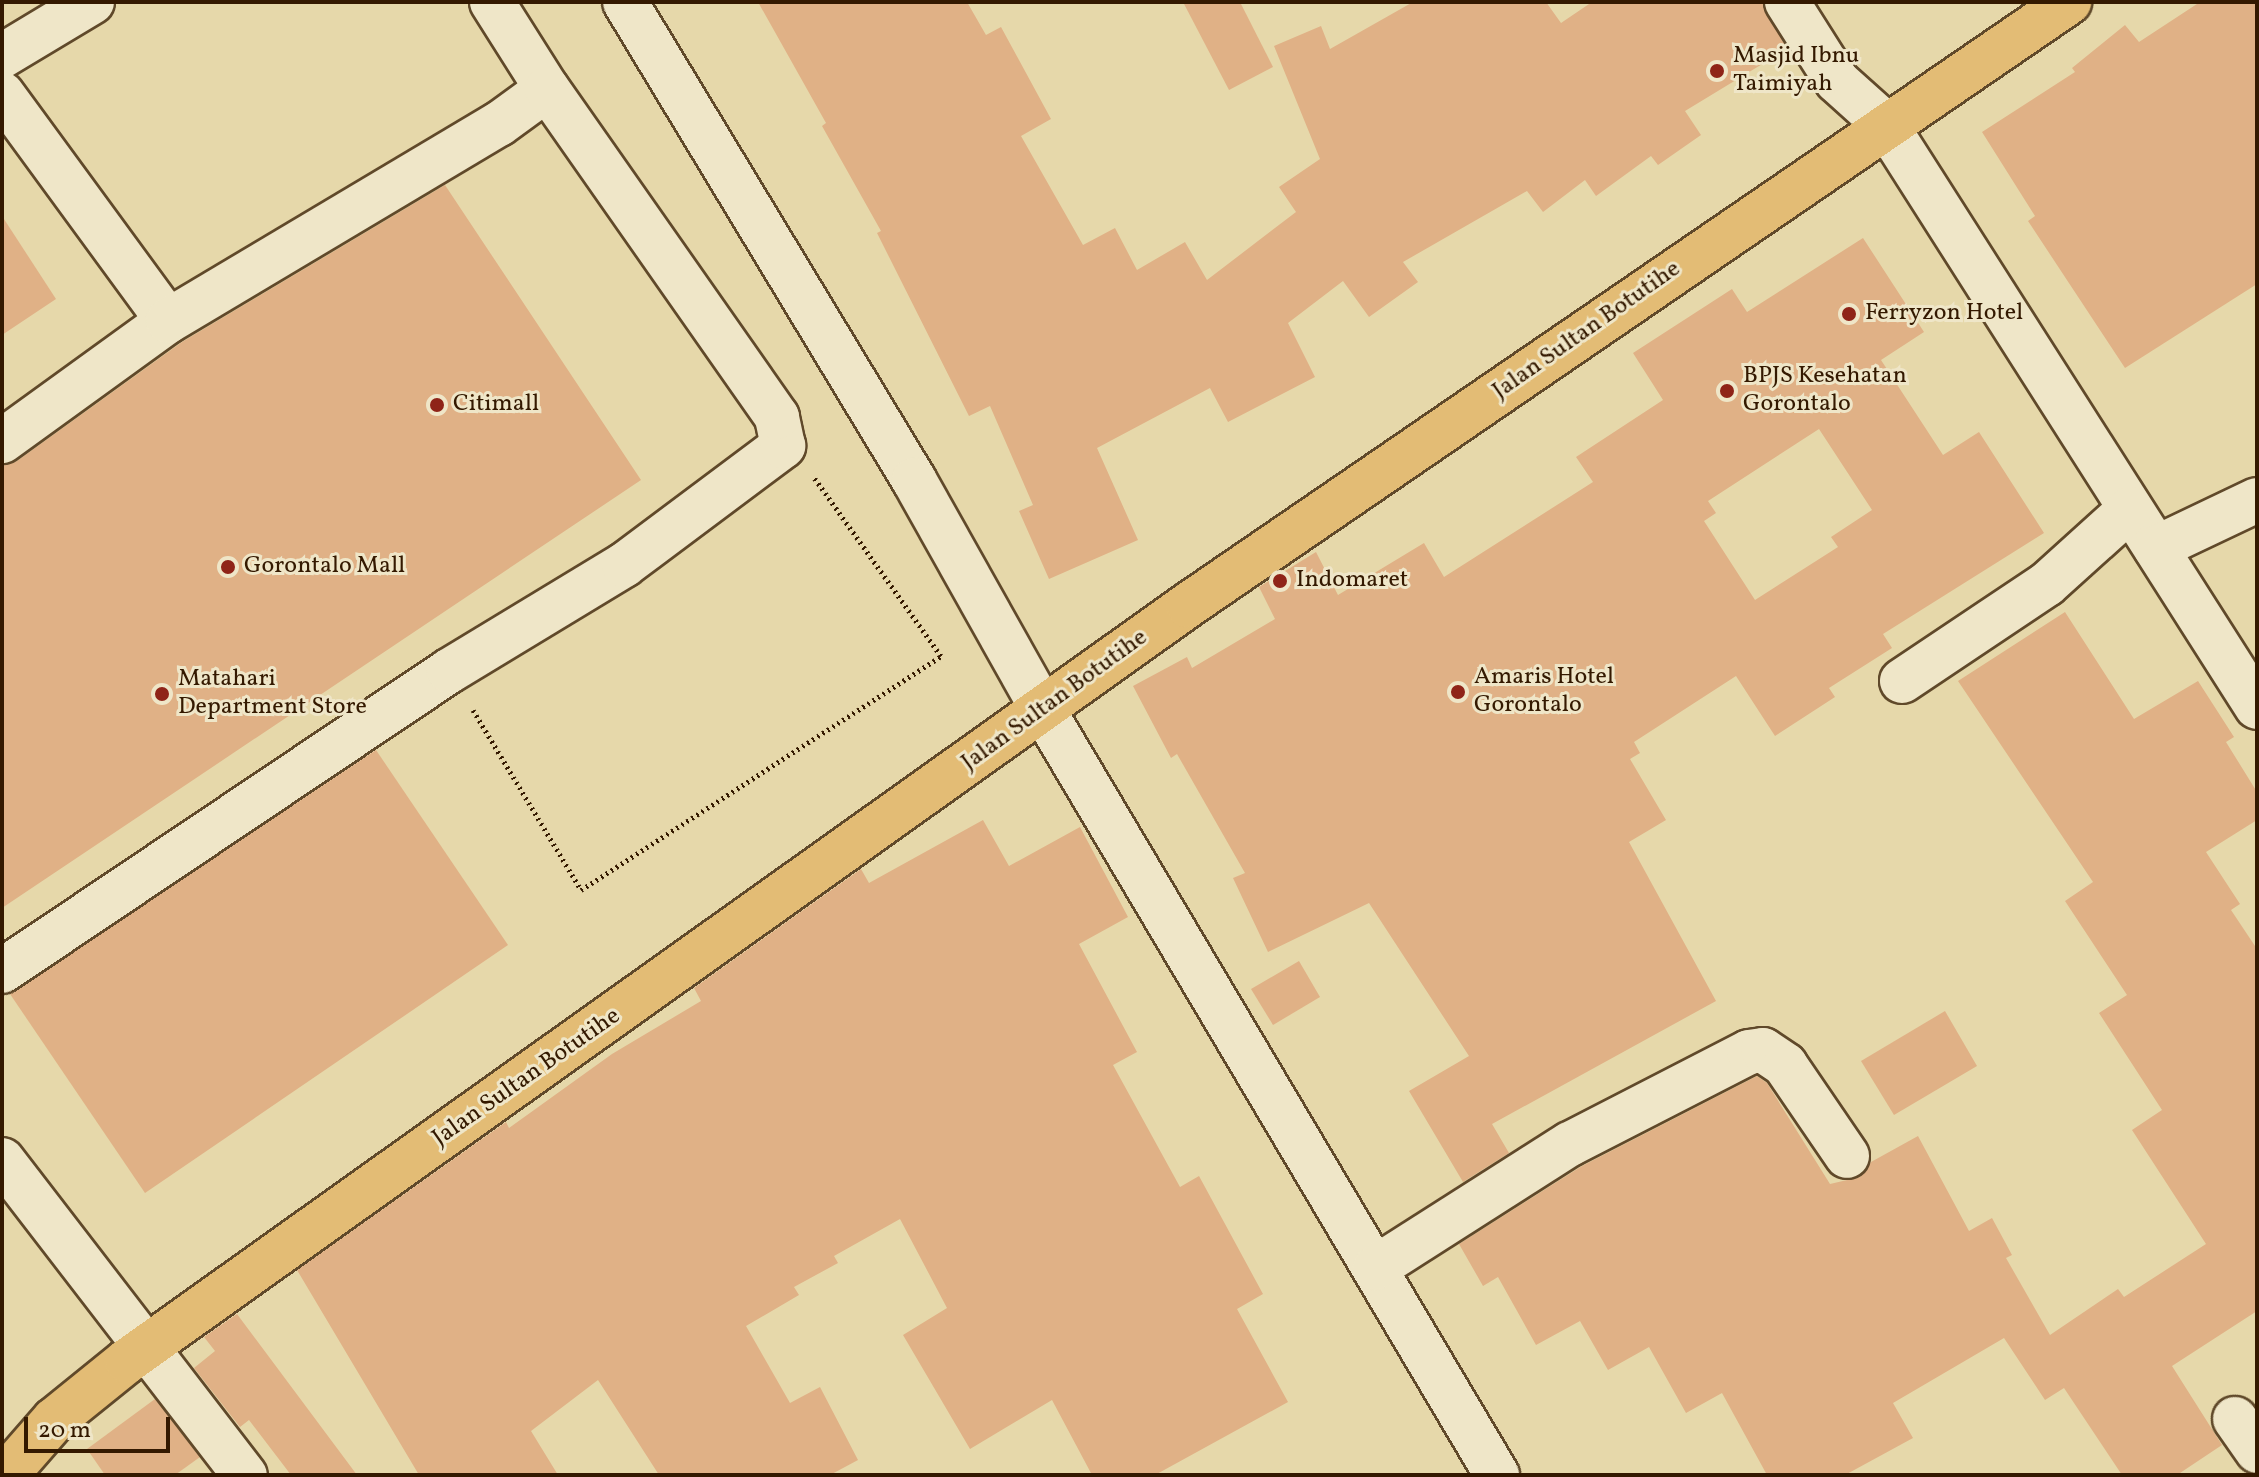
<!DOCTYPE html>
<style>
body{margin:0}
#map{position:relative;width:2259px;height:1477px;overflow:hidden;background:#e6d8aa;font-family:Vollkorn,serif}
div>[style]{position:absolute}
.building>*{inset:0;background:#e0b186}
.path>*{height:5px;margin-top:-2.5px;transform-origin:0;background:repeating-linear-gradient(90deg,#341900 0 2px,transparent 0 6px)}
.roads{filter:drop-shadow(2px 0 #60492a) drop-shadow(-2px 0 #60492a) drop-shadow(0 2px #60492a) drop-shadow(0 -2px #60492a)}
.minor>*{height:44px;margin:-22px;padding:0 22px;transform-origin:22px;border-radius:22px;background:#efe6c8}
.major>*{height:44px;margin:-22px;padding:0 22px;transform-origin:22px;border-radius:22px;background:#e3bc75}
.dots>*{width:22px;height:22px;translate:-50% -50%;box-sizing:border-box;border:4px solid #efe6c8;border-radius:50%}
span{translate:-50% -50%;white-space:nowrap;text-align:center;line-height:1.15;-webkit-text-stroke:6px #efe6c8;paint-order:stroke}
.poi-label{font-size:24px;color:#341900}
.left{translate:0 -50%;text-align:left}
.street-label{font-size:24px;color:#341900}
.frame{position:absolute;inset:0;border:4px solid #341900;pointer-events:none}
.scale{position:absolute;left:24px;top:1417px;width:146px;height:36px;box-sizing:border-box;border:4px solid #341900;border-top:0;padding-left:10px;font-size:24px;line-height:28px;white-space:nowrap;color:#341900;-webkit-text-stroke:6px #efe6c8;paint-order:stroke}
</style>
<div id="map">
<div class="building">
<div style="clip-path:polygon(758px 2px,967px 2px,986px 35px,1001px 27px,1051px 119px,1021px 136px,1083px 245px,1115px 228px,1137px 270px,1185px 242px,1207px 280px,1296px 212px,1279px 187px,1320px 159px,1274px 46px,1321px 26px,1330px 49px,1413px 2px,1546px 2px,1561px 23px,1592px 2px,1762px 2px,1787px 49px,1685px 111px,1701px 135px,1658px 165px,1651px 156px,1596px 196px,1585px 180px,1543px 212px,1527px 191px,1403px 262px,1418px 282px,1369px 317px,1343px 281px,1288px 323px,1315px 377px,1228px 422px,1210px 388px,1097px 448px,1138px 540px,1049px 579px,1019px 511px,1033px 505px,990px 406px,969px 416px,877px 233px,881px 231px,822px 126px,826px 123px)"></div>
<div style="clip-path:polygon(1183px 2px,1240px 2px,1273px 67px,1229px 90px)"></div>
<div style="clip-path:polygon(2200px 2px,2257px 2px,2257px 284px,2125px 368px,2028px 221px,2035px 216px,1982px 132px,2075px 72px,2072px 68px,2125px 25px,2139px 42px)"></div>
<div style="clip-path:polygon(445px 185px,641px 480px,2px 908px,2px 466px,17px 461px,182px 342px)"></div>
<div style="clip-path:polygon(2px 216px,56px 299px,2px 335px)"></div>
<div style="clip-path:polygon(evenodd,1863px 238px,1924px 332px,1881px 360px,1943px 455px,1979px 432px,2044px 533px,1883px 634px,1892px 648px,1829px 688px,1835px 697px,1775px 736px,1736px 676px,1634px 742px,1640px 753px,1630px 759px,1666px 820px,1629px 842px,1716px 1001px,1492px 1124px,1509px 1153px,1463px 1182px,1409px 1091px,1469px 1056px,1369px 903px,1268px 952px,1233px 878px,1245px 873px,1177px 754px,1171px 758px,1133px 686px,1187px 657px,1192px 668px,1275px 619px,1259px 587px,1316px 552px,1338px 595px,1424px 543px,1444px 577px,1593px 482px,1576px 457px,1663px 400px,1633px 353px,1732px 289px,1747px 312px,1863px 238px,1819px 429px,1872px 510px,1831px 537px,1838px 547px,1755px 600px,1704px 521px,1716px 513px,1708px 501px,1819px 429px)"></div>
<div style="clip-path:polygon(2065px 612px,2134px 719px,2198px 681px,2234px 737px,2226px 742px,2257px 792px,2257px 820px,2206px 852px,2240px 904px,2231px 910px,2257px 949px,2257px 1311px,2172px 1366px,2222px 1445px,2177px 1475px,2122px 1475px,2064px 1388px,2045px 1400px,2004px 1338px,1893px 1403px,1913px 1438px,1845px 1475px,1767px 1475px,1722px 1393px,1686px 1413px,1649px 1347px,1608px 1370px,1580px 1321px,1536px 1345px,1498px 1277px,1483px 1286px,1459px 1244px,1582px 1166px,1757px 1076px,1767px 1083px,1830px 1184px,1860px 1177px,1871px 1162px,1918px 1136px,1969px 1231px,1992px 1218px,2012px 1255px,2006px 1258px,2050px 1335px,2118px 1289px,2124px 1297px,2206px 1244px,2132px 1130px,2162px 1110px,2099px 1013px,2127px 995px,2065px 901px,2093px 882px,1958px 681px)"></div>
<div style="clip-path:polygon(376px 750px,508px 945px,145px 1193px,10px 994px)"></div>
<div style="clip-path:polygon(983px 820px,1009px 866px,1080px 827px,1128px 917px,1079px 944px,1137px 1052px,1113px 1065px,1180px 1187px,1199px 1176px,1263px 1294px,1237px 1309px,1288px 1402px,1155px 1475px,1092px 1475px,1052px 1400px,970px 1449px,903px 1335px,947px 1308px,900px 1219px,834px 1256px,838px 1263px,794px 1287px,799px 1295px,746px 1326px,790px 1403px,820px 1387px,858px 1460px,830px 1475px,659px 1475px,598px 1380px,531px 1431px,558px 1475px,419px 1475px,297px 1270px,506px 1122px,509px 1128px,612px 1054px,701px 1001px,694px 988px,861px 869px,869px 883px)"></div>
<div style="clip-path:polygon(1299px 961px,1320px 997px,1273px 1025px,1251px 989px)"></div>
<div style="clip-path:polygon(1945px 1011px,1977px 1066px,1894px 1115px,1861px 1061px)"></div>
<div style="clip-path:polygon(237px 1314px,357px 1475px,291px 1475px,249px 1420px,240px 1427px,194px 1368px,215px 1351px,204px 1337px)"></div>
<div style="clip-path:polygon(155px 1399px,200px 1457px,175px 1475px,105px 1475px,87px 1449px)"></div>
</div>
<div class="path">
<div style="left:473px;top:710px;width:210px;rotate:59deg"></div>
<div style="left:581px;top:890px;width:429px;rotate:-33deg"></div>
<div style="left:941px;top:656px;width:219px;rotate:-125.4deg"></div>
</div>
<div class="roads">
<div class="minor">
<div style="left:625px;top:2px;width:559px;rotate:58.84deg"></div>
<div style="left:914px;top:480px;width:264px;rotate:60.7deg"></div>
<div style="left:1043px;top:710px;width:890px;rotate:59.31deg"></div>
<div style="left:1787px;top:2px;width:93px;rotate:57.7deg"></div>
<div style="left:1837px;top:81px;width:66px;rotate:41.9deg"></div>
<div style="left:1886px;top:125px;width:690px;rotate:57.48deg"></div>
<div style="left:2px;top:56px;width:105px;rotate:-31deg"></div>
<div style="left:2px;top:94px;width:281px;rotate:53.8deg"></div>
<div style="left:168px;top:321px;width:205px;rotate:144.1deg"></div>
<div style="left:168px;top:321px;width:385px;rotate:-30.8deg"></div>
<div style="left:499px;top:124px;width:59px;rotate:-36.1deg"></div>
<div style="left:547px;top:89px;width:103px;rotate:-122.3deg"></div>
<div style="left:2156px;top:548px;width:112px;rotate:-25.4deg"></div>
<div style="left:1902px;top:681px;width:174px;rotate:-33.8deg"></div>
<div style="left:2047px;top:584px;width:112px;rotate:-42.1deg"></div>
<div style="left:2px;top:971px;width:538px;rotate:-33.87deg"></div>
<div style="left:449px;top:671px;width:205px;rotate:-31.2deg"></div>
<div style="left:624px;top:565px;width:199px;rotate:-36.8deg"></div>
<div style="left:783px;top:446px;width:30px;rotate:-102deg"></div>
<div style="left:777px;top:417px;width:401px;rotate:-125deg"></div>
<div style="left:2px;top:1160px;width:398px;rotate:52.4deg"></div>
<div style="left:1375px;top:1268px;width:231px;rotate:-32.5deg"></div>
<div style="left:1570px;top:1144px;width:201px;rotate:-27.2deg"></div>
<div style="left:1749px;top:1052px;width:14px;rotate:-8deg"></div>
<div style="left:1763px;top:1050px;width:27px;rotate:34deg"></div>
<div style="left:1785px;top:1065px;width:110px;rotate:55.7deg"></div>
<div style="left:2235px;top:1419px;width:39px;rotate:55deg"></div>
</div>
<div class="major">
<div style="left:6px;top:1475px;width:73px;rotate:-48.9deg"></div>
<div style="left:54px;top:1420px;width:94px;rotate:-38.9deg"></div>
<div style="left:127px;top:1361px;width:1303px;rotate:-35.47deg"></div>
<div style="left:1188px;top:605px;width:1068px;rotate:-34.39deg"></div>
</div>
</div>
<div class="dots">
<div style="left:1717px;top:71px;background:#8f2418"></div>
<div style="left:1849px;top:314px;background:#8f2418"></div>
<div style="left:1727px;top:391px;background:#8f2418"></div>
<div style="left:437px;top:405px;background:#8f2418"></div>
<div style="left:228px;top:567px;background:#8f2418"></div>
<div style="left:1280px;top:581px;background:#8f2418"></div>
<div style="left:1458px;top:692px;background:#8f2418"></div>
<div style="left:162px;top:694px;background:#8f2418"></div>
</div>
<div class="poi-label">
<span class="left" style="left:1733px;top:71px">Masjid Ibnu<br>Taimiyah</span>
<span class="left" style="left:1865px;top:314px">Ferryzon Hotel</span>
<span class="left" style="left:1743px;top:391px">BPJS Kesehatan<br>Gorontalo</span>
<span class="left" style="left:453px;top:405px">Citimall</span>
<span class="left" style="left:244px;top:567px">Gorontalo Mall</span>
<span class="left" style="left:1296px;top:581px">Indomaret</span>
<span class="left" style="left:1474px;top:692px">Amaris Hotel<br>Gorontalo</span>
<span class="left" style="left:178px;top:694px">Matahari<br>Department Store</span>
</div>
<div class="street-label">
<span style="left:1587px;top:331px;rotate:-35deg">Jalan Sultan Botutihe</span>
<span style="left:1055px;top:701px;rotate:-36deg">Jalan Sultan Botutihe</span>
<span style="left:527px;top:1078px;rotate:-35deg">Jalan Sultan Botutihe</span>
</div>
<div class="frame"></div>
<div class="scale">20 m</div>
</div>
